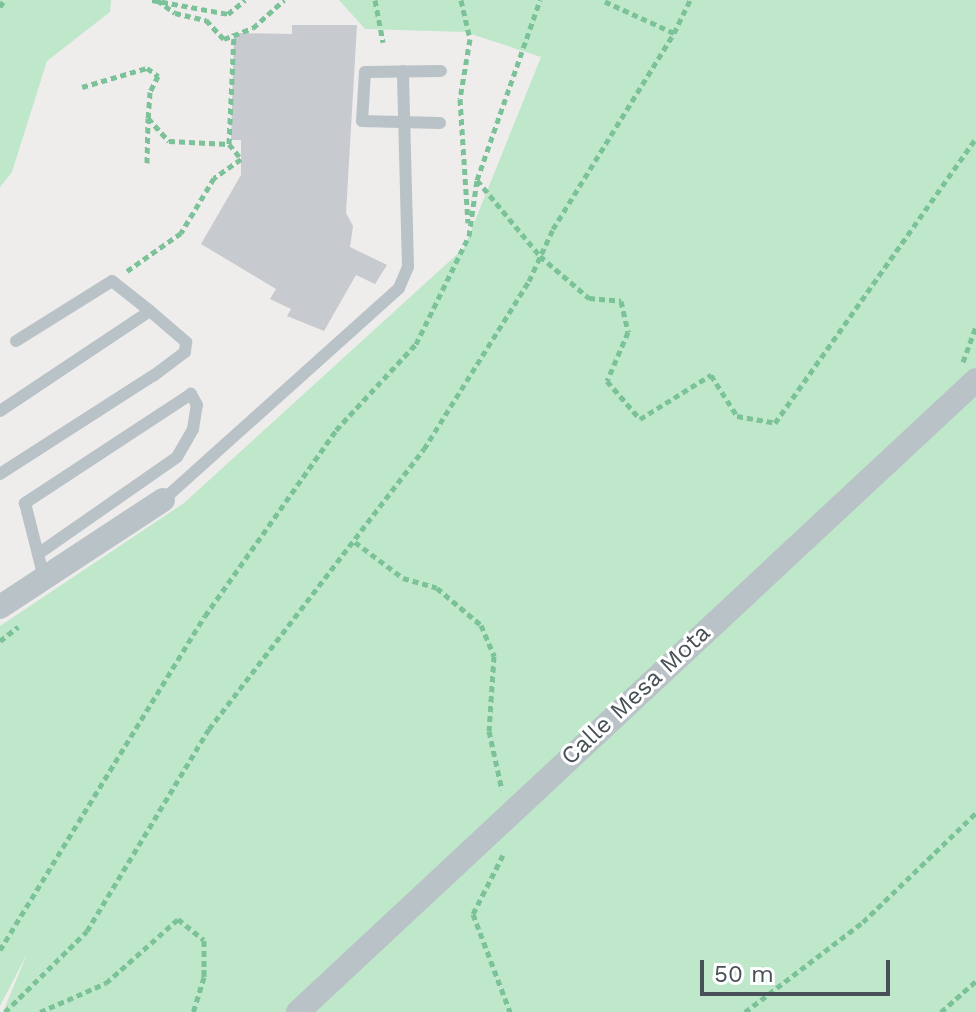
<!DOCTYPE html>
<style>
body{margin:0}
#map{position:relative;width:976px;height:1012px;overflow:hidden;background:#efecec;font-family:"Work Sans",sans-serif}
div>[style]{position:absolute}
.green>*{inset:0;background:#bfe8cb}
.building>*{inset:0;background:#c7cace}
.path>*{height:5px;margin-top:-2.5px;transform-origin:0;background:repeating-linear-gradient(90deg,#7bc299 0 6px,transparent 0 10px)}
.lane>*{height:12px;margin:-6px;padding:0 6px;transform-origin:6px;border-radius:6px;background:#b9c2c7}
.street>*{height:24px;margin:-12px;padding:0 12px;transform-origin:12px;border-radius:12px;background:#b9c2c7}
span{translate:-50% -50%;white-space:nowrap;text-align:center;line-height:1.15;-webkit-text-stroke:6px #fff;paint-order:stroke}
.street-label{font-size:24px;color:#475157}
.scale{position:absolute;left:700px;top:960px;width:190px;height:36px;box-sizing:border-box;border:4px solid #475157;border-top:0;padding-left:10px;font-size:24px;line-height:28px;white-space:nowrap;color:#475157;-webkit-text-stroke:6px #fff;paint-order:stroke}
</style>
<div id="map">
<div class="green">
<div style="clip-path:polygon(0 0,111px 0,110px 12px,47px 61px,12px 172px,0 187px)"></div>
<div style="clip-path:polygon(339px 0,976px 0,976px 1012px,3px 1012px,27px 954px,0 1006px,0 626px,184px 503px,464px 248px,541px 57px,465px 32px,365px 29px)"></div>
</div>
<div class="building">
<div style="clip-path:polygon(292px 25px,357px 25px,346px 213px,353px 226px,350px 247px,387px 265px,375px 284px,356px 275px,324px 331px,287px 316px,291px 309px,270px 299px,276px 289px,201px 244px,241px 175px,241px 140px,231px 140px,234px 33px,292px 34px)"></div>
</div>
<div class="path">
<div style="left:152px;top:0;width:77px;rotate:10.4deg"></div>
<div style="left:228px;top:14px;width:22px;rotate:-39deg"></div>
<div style="left:157px;top:0;width:22px;rotate:36deg"></div>
<div style="left:175px;top:13px;width:32px;rotate:13deg"></div>
<div style="left:206px;top:20px;width:26px;rotate:47deg"></div>
<div style="left:224px;top:39px;width:31px;rotate:-21deg"></div>
<div style="left:253px;top:28px;width:42px;rotate:-42.1deg"></div>
<div style="left:375px;top:0;width:43px;rotate:79.2deg"></div>
<div style="left:461px;top:0;width:40px;rotate:77deg"></div>
<div style="left:470px;top:39px;width:61px;rotate:99.5deg"></div>
<div style="left:460px;top:99px;width:124px;rotate:86.3deg"></div>
<div style="left:0;top:7px;width:8px;rotate:-60deg"></div>
<div style="left:674px;top:33px;width:37px;rotate:-64deg"></div>
<div style="left:82px;top:87px;width:68px;rotate:-16.3deg"></div>
<div style="left:147px;top:68px;width:14px;rotate:36deg"></div>
<div style="left:158px;top:76px;width:18px;rotate:117deg"></div>
<div style="left:150px;top:92px;width:26px;rotate:94deg"></div>
<div style="left:148px;top:118px;width:31px;rotate:48deg"></div>
<div style="left:169px;top:141px;width:60px;rotate:2.9deg"></div>
<div style="left:229px;top:144px;width:19px;rotate:51deg"></div>
<div style="left:241px;top:159px;width:33px;rotate:145deg"></div>
<div style="left:214px;top:178px;width:64px;rotate:121deg"></div>
<div style="left:181px;top:233px;width:66px;rotate:144.9deg"></div>
<div style="left:229px;top:144px;width:111px;rotate:-87.4deg"></div>
<div style="left:147px;top:163px;width:45px;rotate:-88.7deg"></div>
<div style="left:477px;top:180px;width:99px;rotate:50.3deg"></div>
<div style="left:540px;top:256px;width:65px;rotate:40.6deg"></div>
<div style="left:589px;top:298px;width:32px;rotate:5deg"></div>
<div style="left:621px;top:301px;width:32px;rotate:77deg"></div>
<div style="left:628px;top:332px;width:53px;rotate:113.2deg"></div>
<div style="left:607px;top:381px;width:50px;rotate:49deg"></div>
<div style="left:640px;top:419px;width:84px;rotate:-31.8deg"></div>
<div style="left:711px;top:375px;width:49px;rotate:57.6deg"></div>
<div style="left:737px;top:416px;width:39px;rotate:10deg"></div>
<div style="left:775px;top:423px;width:349px;rotate:-54.8deg"></div>
<div style="left:963px;top:362px;width:38px;rotate:-70deg"></div>
<div style="left:355px;top:542px;width:60px;rotate:36.9deg"></div>
<div style="left:403px;top:578px;width:35px;rotate:16deg"></div>
<div style="left:437px;top:588px;width:57px;rotate:40.1deg"></div>
<div style="left:481px;top:625px;width:34px;rotate:67deg"></div>
<div style="left:494px;top:656px;width:75px;rotate:93.8deg"></div>
<div style="left:489px;top:731px;width:60px;rotate:77.6deg"></div>
<div style="left:0;top:641px;width:23px;rotate:-38deg"></div>
<div style="left:503px;top:855px;width:66px;rotate:117deg"></div>
<div style="left:473px;top:914px;width:105px;rotate:69.3deg"></div>
<div style="left:0;top:950px;width:392px;rotate:-58.5deg"></div>
<div style="left:205px;top:616px;width:228px;rotate:-54.8deg"></div>
<div style="left:336px;top:430px;width:117px;rotate:-47.1deg"></div>
<div style="left:416px;top:344px;width:120px;rotate:-63.9deg"></div>
<div style="left:469px;top:236px;width:57px;rotate:-81.9deg"></div>
<div style="left:477px;top:180px;width:191px;rotate:-70.7deg"></div>
<div style="left:5px;top:1012px;width:115px;rotate:-44.6deg"></div>
<div style="left:87px;top:931px;width:236px;rotate:-58.9deg"></div>
<div style="left:209px;top:729px;width:353px;rotate:-52.5deg"></div>
<div style="left:424px;top:449px;width:198px;rotate:-58deg"></div>
<div style="left:529px;top:281px;width:57px;rotate:-65.2deg"></div>
<div style="left:553px;top:229px;width:230px;rotate:-58.3deg"></div>
<div style="left:674px;top:33px;width:79px;rotate:-155.4deg"></div>
<div style="left:40px;top:1012px;width:72px;rotate:-23.7deg"></div>
<div style="left:106px;top:983px;width:96px;rotate:-41.6deg"></div>
<div style="left:178px;top:919px;width:33px;rotate:39deg"></div>
<div style="left:204px;top:940px;width:37px;rotate:90deg"></div>
<div style="left:204px;top:977px;width:37px;rotate:107deg"></div>
<div style="left:745px;top:1012px;width:148px;rotate:-37.3deg"></div>
<div style="left:863px;top:922px;width:157px;rotate:-44deg"></div>
<div style="left:941px;top:1012px;width:47px;rotate:-41.5deg"></div>
</div>
<div class="lane">
<div style="left:440px;top:123px;width:78px;rotate:-178.5deg"></div>
<div style="left:362px;top:121px;width:49px;rotate:-86.5deg"></div>
<div style="left:365px;top:72px;width:76px;rotate:-0.8deg"></div>
<div style="left:16px;top:341px;width:113px;rotate:-32deg"></div>
<div style="left:112px;top:281px;width:48px;rotate:38.3deg"></div>
<div style="left:0;top:411px;width:180px;rotate:-33.7deg"></div>
<div style="left:150px;top:311px;width:48px;rotate:40.7deg"></div>
<div style="left:186px;top:342px;width:10px;rotate:96deg"></div>
<div style="left:185px;top:352px;width:39px;rotate:143deg"></div>
<div style="left:154px;top:375px;width:183px;rotate:147.3deg"></div>
<div style="left:163px;top:500px;width:317px;rotate:-41.9deg"></div>
<div style="left:399px;top:288px;width:23px;rotate:-67deg"></div>
<div style="left:408px;top:267px;width:196px;rotate:-91.5deg"></div>
<div style="left:38px;top:554px;width:169px;rotate:-34.9deg"></div>
<div style="left:177px;top:457px;width:32px;rotate:-60deg"></div>
<div style="left:193px;top:429px;width:24px;rotate:-81deg"></div>
<div style="left:197px;top:405px;width:13px;rotate:-119deg"></div>
<div style="left:191px;top:394px;width:199px;rotate:146.7deg"></div>
<div style="left:25px;top:503px;width:77px;rotate:75.8deg"></div>
</div>
<div class="street">
<div style="left:0;top:607px;width:195px;rotate:-33.3deg"></div>
<div style="left:298px;top:1012px;width:927px;rotate:-42.99deg"></div>
</div>
<div class="street-label">
<span style="left:636px;top:695px;rotate:-43deg">Calle Mesa Mota</span>
</div>
<div class="scale">50 m</div>
</div>
